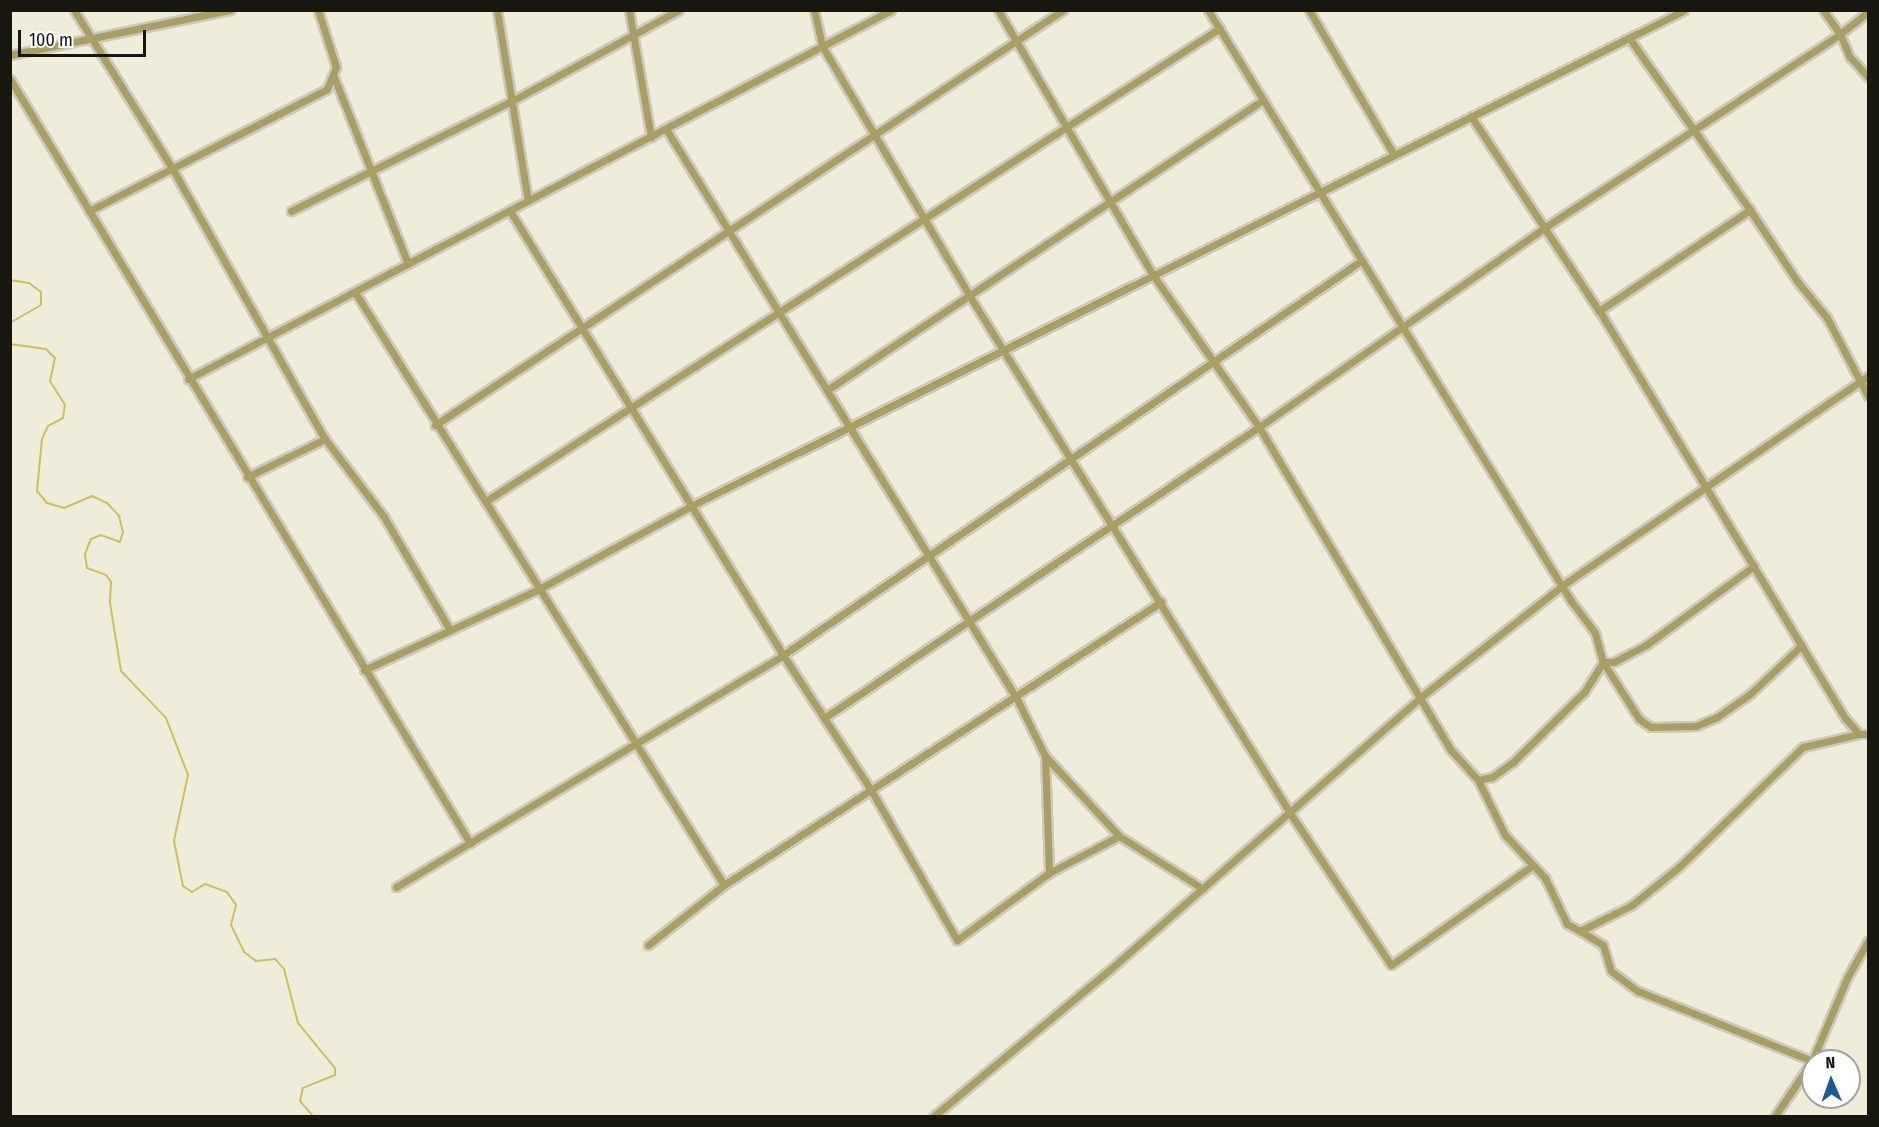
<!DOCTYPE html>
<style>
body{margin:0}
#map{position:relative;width:1879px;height:1127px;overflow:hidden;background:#f0ecda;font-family:"Fira Sans Condensed",sans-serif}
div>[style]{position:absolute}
.stream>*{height:2px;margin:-1px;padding:0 1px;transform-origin:1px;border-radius:1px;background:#cebe63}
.roads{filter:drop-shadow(2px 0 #cdcaba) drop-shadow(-2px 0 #cdcaba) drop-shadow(0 2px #cdcaba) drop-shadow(0 -2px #cdcaba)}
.minor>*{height:7px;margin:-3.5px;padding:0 3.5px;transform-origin:3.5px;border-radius:3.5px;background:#a99e64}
span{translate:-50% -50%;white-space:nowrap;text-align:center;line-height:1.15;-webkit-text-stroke:4.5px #fff;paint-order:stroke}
.frame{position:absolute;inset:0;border:12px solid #17160f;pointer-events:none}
.north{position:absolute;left:1801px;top:1049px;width:60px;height:60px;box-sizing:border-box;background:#fff;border:2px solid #a2a29f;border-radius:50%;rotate:358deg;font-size:16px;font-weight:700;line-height:24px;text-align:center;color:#17160f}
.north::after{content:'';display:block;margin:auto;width:21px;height:27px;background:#1c5a90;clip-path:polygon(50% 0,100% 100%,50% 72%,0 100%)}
.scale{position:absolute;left:18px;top:30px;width:128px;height:27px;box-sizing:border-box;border:3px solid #17160f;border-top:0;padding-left:8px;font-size:18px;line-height:21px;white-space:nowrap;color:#17160f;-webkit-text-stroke:4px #fff;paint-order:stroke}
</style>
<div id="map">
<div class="stream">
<div style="left:10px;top:280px;width:19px;rotate:9deg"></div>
<div style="left:29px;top:283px;width:15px;rotate:37deg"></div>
<div style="left:41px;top:292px;width:13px;rotate:90deg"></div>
<div style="left:41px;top:305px;width:36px;rotate:150deg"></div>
<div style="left:10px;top:344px;width:36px;rotate:8deg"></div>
<div style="left:46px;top:349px;width:13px;rotate:45deg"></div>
<div style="left:55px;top:358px;width:24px;rotate:102deg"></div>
<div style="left:50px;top:381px;width:28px;rotate:58deg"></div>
<div style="left:65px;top:405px;width:13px;rotate:99deg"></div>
<div style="left:63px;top:418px;width:17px;rotate:152deg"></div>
<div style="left:48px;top:426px;width:14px;rotate:115deg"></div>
<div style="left:42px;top:439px;width:52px;rotate:95.5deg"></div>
<div style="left:37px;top:491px;width:16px;rotate:50deg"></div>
<div style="left:47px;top:503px;width:18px;rotate:16deg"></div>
<div style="left:64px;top:508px;width:30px;rotate:-23deg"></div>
<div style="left:92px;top:496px;width:17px;rotate:25deg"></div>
<div style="left:107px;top:503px;width:18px;rotate:47deg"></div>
<div style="left:119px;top:516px;width:16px;rotate:76deg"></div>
<div style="left:123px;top:532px;width:10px;rotate:107deg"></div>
<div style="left:120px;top:542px;width:20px;rotate:-160deg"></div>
<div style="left:101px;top:535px;width:11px;rotate:158deg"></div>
<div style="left:91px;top:539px;width:16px;rotate:112deg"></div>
<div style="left:85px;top:554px;width:14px;rotate:82deg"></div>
<div style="left:87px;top:568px;width:20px;rotate:20deg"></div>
<div style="left:106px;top:575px;width:9px;rotate:54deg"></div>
<div style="left:111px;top:582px;width:21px;rotate:93deg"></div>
<div style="left:110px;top:603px;width:69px;rotate:80.8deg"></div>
<div style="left:121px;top:671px;width:65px;rotate:46.2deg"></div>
<div style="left:166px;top:718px;width:61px;rotate:68.9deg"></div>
<div style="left:188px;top:775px;width:67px;rotate:102deg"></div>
<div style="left:174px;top:841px;width:46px;rotate:78.7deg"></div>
<div style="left:183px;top:886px;width:11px;rotate:34deg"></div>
<div style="left:192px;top:892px;width:15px;rotate:-32deg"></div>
<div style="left:205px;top:884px;width:23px;rotate:20deg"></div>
<div style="left:227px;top:892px;width:16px;rotate:55deg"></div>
<div style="left:236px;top:905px;width:21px;rotate:104deg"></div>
<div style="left:231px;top:925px;width:30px;rotate:64deg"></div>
<div style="left:244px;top:952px;width:15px;rotate:37deg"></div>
<div style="left:256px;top:961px;width:19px;rotate:-6deg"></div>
<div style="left:275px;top:959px;width:13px;rotate:48deg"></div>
<div style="left:284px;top:969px;width:56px;rotate:75.5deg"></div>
<div style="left:298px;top:1023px;width:58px;rotate:50.6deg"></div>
<div style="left:335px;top:1068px;width:7px;rotate:90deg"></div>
<div style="left:335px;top:1075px;width:35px;rotate:158deg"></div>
<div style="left:303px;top:1088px;width:13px;rotate:103deg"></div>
<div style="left:300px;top:1101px;width:20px;rotate:49deg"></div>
</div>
<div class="roads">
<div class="minor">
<div style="left:74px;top:10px;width:186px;rotate:58.2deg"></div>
<div style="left:172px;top:168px;width:311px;rotate:60.6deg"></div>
<div style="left:325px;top:439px;width:98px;rotate:52.9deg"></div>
<div style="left:384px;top:517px;width:131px;rotate:59.7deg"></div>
<div style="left:497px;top:10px;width:193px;rotate:80.8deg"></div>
<div style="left:629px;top:10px;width:129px;rotate:80.2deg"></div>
<div style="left:814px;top:10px;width:37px;rotate:77deg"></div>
<div style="left:822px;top:46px;width:289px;rotate:59.4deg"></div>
<div style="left:969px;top:295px;width:609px;rotate:58.21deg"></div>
<div style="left:1290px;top:813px;width:182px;rotate:56.4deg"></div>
<div style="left:1391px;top:965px;width:172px;rotate:-35.1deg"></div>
<div style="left:998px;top:10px;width:307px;rotate:59.7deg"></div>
<div style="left:1153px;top:275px;width:185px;rotate:55.1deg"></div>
<div style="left:1259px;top:427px;width:374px;rotate:59.3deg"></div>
<div style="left:1450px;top:749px;width:42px;rotate:47.9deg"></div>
<div style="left:1478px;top:780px;width:61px;rotate:63.9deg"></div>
<div style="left:1505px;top:835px;width:59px;rotate:47.1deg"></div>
<div style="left:1545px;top:878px;width:51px;rotate:64.4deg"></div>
<div style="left:1567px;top:924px;width:15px;rotate:28deg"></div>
<div style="left:1580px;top:931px;width:58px;rotate:-26.6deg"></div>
<div style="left:1632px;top:905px;width:60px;rotate:-39deg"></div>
<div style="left:1679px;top:867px;width:173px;rotate:-44.1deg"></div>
<div style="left:1803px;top:747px;width:57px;rotate:-13.1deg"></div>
<div style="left:1859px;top:734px;width:21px;rotate:-131deg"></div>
<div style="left:1845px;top:718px;width:476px;rotate:-121.1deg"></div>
<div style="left:1599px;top:311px;width:233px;rotate:-123.3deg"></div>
<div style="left:1208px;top:10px;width:694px;rotate:58.44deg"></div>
<div style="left:1571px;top:601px;width:40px;rotate:53deg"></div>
<div style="left:1595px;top:633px;width:30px;rotate:75deg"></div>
<div style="left:1603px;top:662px;width:36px;rotate:122deg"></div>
<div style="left:1584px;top:692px;width:100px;rotate:135.4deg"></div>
<div style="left:1513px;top:762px;width:26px;rotate:144deg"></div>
<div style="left:1492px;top:777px;width:14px;rotate:168deg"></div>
<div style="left:1309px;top:10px;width:168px;rotate:59.6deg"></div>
<div style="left:1868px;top:12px;width:36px;rotate:142deg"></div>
<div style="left:1840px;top:34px;width:25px;rotate:67deg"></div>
<div style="left:1850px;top:57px;width:27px;rotate:48deg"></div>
<div style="left:10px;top:55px;width:225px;rotate:-11.6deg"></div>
<div style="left:334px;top:77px;width:201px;rotate:68.4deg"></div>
<div style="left:10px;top:79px;width:892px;rotate:58.95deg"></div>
<div style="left:666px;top:129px;width:669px;rotate:58.38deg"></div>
<div style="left:1017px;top:699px;width:64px;rotate:63.8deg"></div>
<div style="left:1045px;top:756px;width:117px;rotate:88deg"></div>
<div style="left:1750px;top:210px;width:85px;rotate:56.5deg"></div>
<div style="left:1797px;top:281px;width:48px;rotate:51deg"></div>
<div style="left:1827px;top:318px;width:88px;rotate:62.3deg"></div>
<div style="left:89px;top:211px;width:267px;rotate:-27.1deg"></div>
<div style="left:327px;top:89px;width:24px;rotate:-68deg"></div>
<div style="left:336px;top:67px;width:60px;rotate:-107.5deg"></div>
<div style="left:291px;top:211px;width:245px;rotate:-26.5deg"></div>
<div style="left:510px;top:102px;width:192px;rotate:-28.6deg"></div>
<div style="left:510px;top:211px;width:521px;rotate:58.41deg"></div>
<div style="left:783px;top:655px;width:161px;rotate:56.9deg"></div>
<div style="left:871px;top:790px;width:173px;rotate:60.2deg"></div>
<div style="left:957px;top:940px;width:114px;rotate:-36.1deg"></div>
<div style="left:1049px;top:873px;width:79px;rotate:-27.9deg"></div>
<div style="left:355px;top:292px;width:698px;rotate:58.11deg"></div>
<div style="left:1599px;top:311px;width:182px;rotate:-33.8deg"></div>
<div style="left:1750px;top:210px;width:210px;rotate:-125.1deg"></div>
<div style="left:188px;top:379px;width:794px;rotate:-27.69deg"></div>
<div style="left:827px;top:390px;width:524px;rotate:-33.63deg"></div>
<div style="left:435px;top:425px;width:753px;rotate:-33.46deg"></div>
<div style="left:247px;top:477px;width:87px;rotate:-26deg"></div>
<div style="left:486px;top:501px;width:873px;rotate:-32.8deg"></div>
<div style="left:1754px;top:566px;width:134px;rotate:143.8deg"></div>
<div style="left:1646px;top:645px;width:36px;rotate:152deg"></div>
<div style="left:1614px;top:662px;width:11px;rotate:180deg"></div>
<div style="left:1603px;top:662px;width:67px;rotate:57.7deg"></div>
<div style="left:1639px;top:719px;width:14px;rotate:34deg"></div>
<div style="left:1651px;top:727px;width:45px;rotate:-1.3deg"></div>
<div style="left:1696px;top:726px;width:23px;rotate:-23deg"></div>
<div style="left:1717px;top:717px;width:40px;rotate:-34.9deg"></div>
<div style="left:1750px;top:694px;width:71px;rotate:-43.3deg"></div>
<div style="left:364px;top:670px;width:193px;rotate:-24.8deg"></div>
<div style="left:539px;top:589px;width:173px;rotate:-28.6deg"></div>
<div style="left:691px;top:506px;width:1109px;rotate:-26.52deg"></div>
<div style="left:824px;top:718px;width:523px;rotate:-33.78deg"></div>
<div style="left:1259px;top:427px;width:348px;rotate:-34.9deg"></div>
<div style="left:1544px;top:228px;width:354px;rotate:-33.2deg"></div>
<div style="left:1840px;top:34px;width:29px;rotate:-125deg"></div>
<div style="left:1859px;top:734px;width:9px"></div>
<div style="left:1045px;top:756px;width:109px;rotate:47.2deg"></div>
<div style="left:1119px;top:836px;width:99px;rotate:32.2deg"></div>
<div style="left:396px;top:887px;width:451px;rotate:-30.9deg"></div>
<div style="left:783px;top:655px;width:700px;rotate:-34.28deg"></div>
<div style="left:1580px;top:931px;width:27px;rotate:31deg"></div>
<div style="left:1603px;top:945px;width:27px;rotate:73deg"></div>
<div style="left:1611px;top:971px;width:34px;rotate:37deg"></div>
<div style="left:1638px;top:991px;width:188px;rotate:21.9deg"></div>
<div style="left:648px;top:945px;width:97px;rotate:-38.3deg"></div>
<div style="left:724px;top:885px;width:521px;rotate:-32.93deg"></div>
<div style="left:934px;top:1116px;width:225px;rotate:-39.8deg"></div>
<div style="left:1107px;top:972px;width:419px;rotate:-41.2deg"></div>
<div style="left:1422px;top:696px;width:179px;rotate:-38.2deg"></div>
<div style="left:1563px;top:585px;width:370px;rotate:-34.4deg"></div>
<div style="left:1775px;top:1116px;width:66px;rotate:-56.1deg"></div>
<div style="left:1812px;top:1061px;width:90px;rotate:-67.1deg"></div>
<div style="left:1847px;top:978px;width:43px;rotate:-60.4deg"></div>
</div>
</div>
<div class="frame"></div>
<div class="north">N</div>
<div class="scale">100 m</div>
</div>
